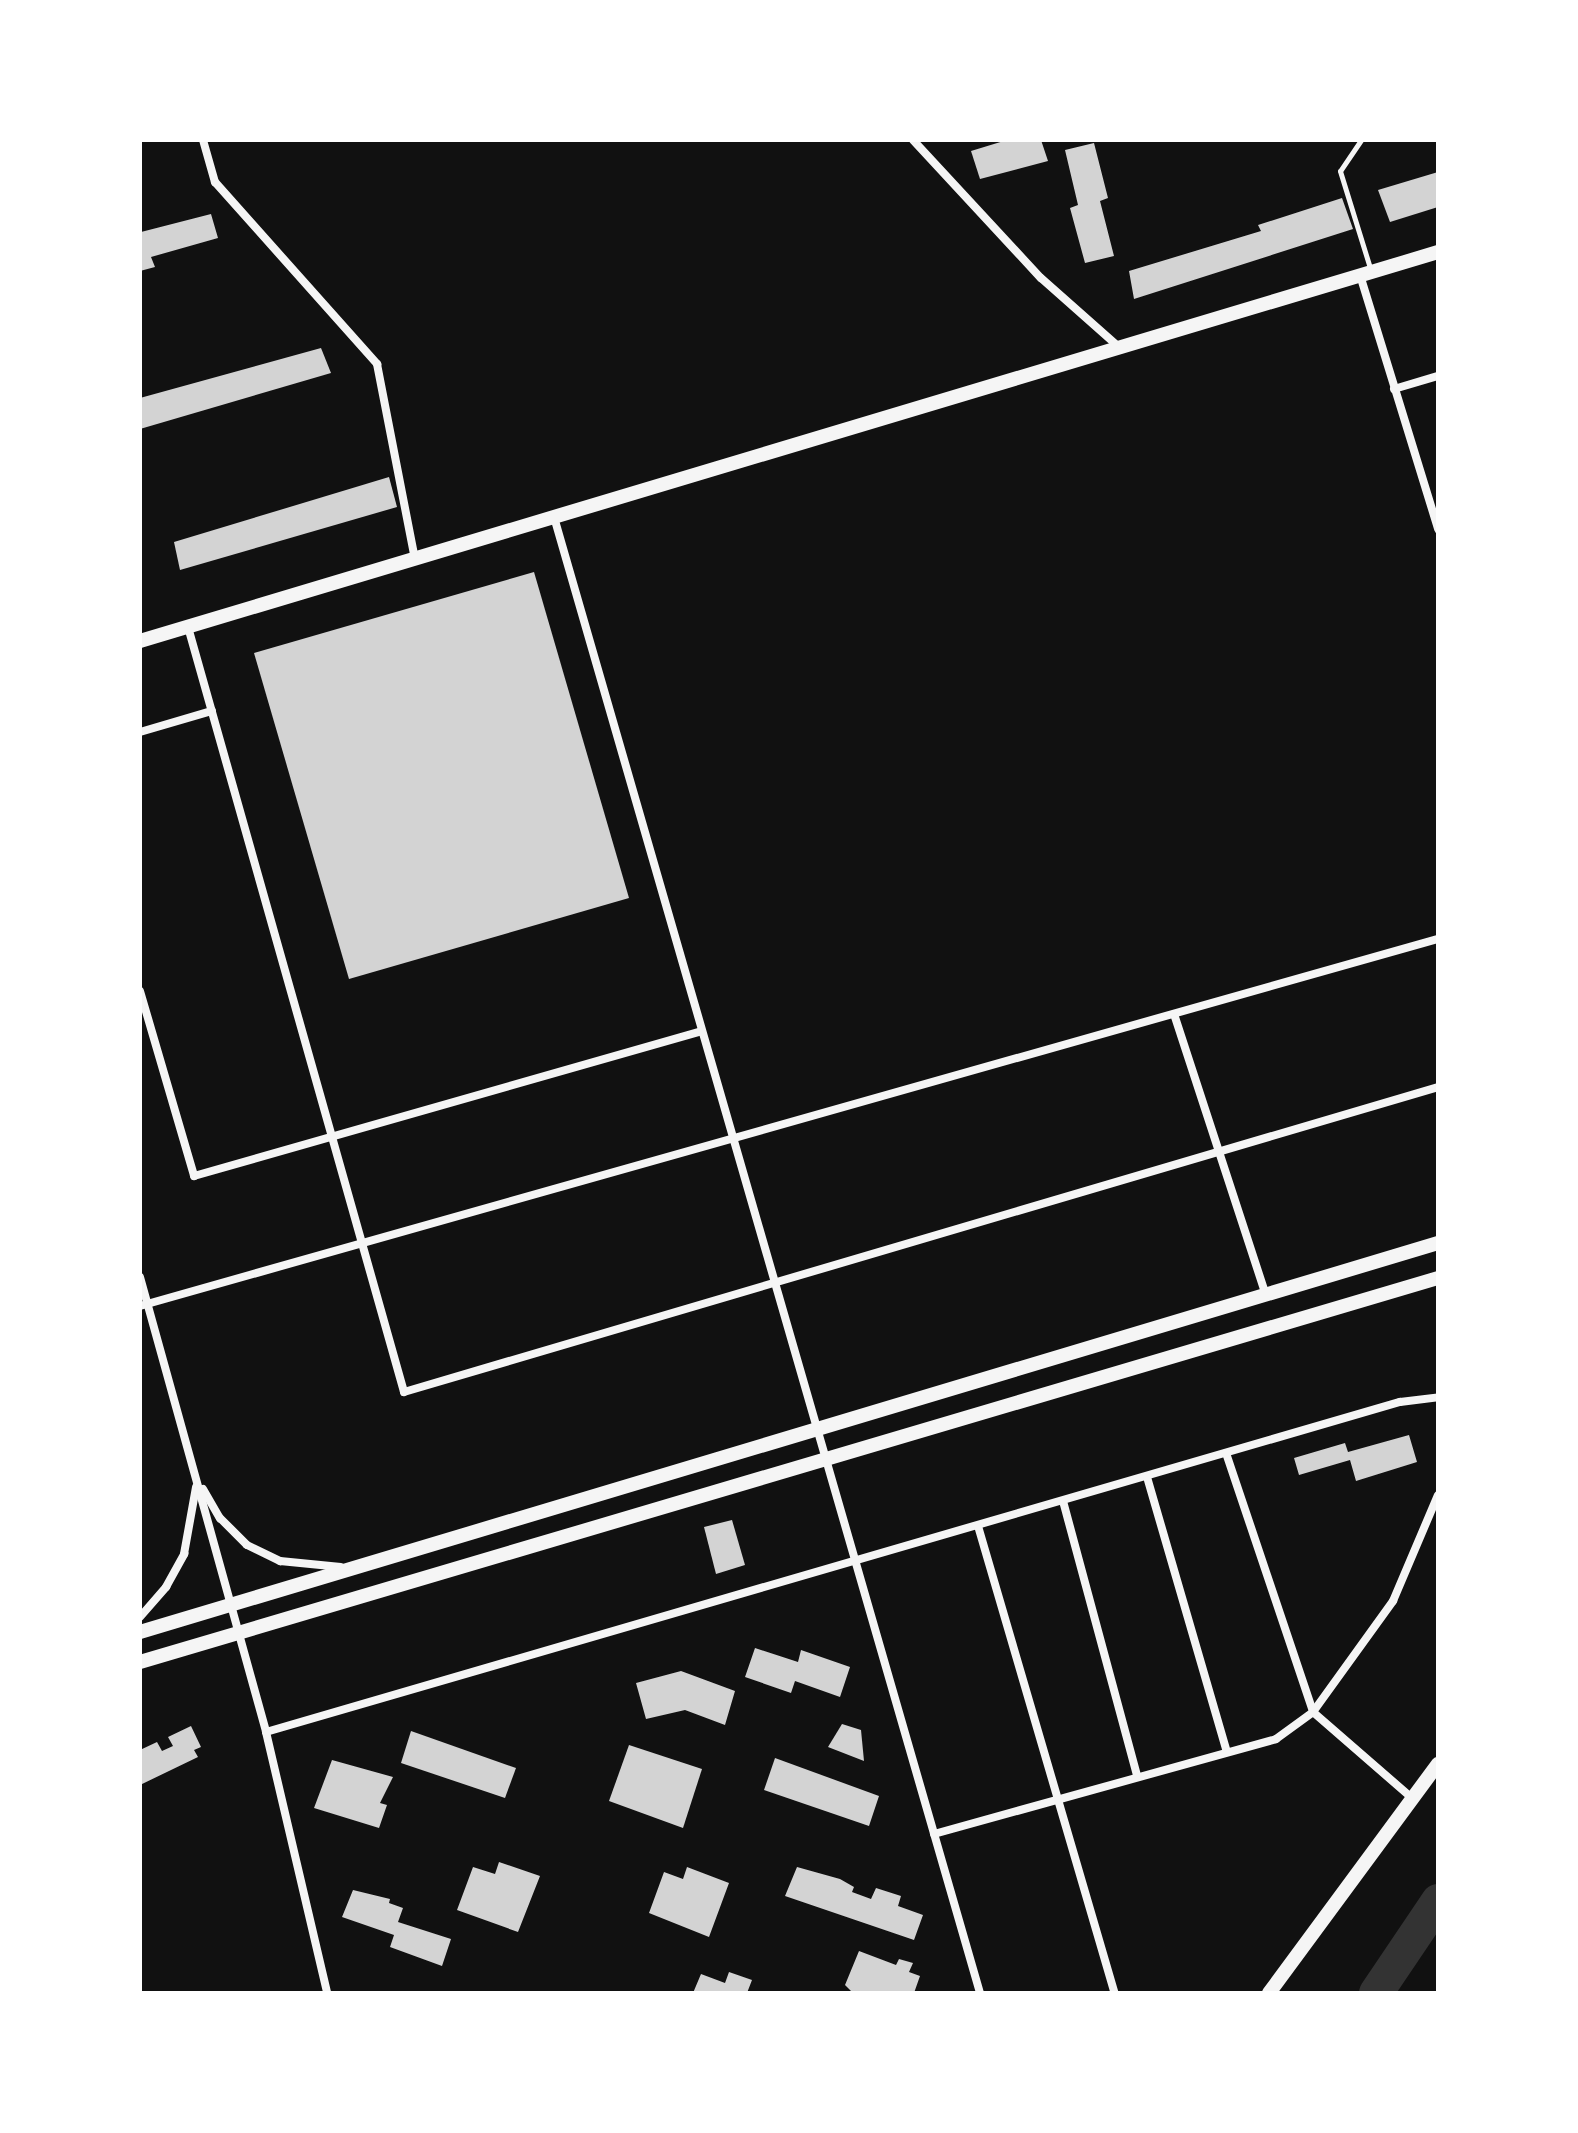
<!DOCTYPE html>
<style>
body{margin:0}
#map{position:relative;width:1578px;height:2133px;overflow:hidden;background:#111;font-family:Roboto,sans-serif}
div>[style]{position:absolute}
.river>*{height:34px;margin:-17px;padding:0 17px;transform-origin:17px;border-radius:17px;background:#333}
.building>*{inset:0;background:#d3d3d3}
.service>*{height:5px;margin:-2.5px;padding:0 2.5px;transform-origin:2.5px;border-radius:2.5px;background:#f5f5f5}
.minor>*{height:8px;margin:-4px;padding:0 4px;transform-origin:4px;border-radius:4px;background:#f5f5f5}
.tertiary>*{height:14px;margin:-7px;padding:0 7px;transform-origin:7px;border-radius:7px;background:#f5f5f5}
span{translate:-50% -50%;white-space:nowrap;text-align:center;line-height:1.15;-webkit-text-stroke:8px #fff;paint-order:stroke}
.frame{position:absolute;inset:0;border:142px solid #fff;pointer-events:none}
</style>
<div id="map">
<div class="river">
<div style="left:1376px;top:1993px;width:111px;rotate:-56deg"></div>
</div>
<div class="building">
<div style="clip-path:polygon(1007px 140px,1041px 140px,1048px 161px,980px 179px,971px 151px)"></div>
<div style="clip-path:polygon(1094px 143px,1108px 198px,1100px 201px,1114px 256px,1085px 263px,1070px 208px,1078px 205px,1065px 150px)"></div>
<div style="clip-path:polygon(1438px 172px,1438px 207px,1390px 222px,1378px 190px)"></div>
<div style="clip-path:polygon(1342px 198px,1353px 229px,1134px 299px,1129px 271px,1261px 231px,1258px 225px)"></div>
<div style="clip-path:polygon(211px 214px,218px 238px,151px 257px,155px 267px,140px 271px,141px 232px)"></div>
<div style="clip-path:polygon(321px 348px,331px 373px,140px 429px,140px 398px)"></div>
<div style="clip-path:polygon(389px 477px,397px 507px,180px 570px,174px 542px)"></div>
<div style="clip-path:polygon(534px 572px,629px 898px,349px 979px,254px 653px)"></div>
<div style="clip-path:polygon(1409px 1435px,1417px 1462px,1356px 1481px,1350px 1460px,1299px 1475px,1294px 1458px,1345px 1443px,1348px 1452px)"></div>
<div style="clip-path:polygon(732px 1520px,745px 1565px,716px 1574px,704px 1527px)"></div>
<div style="clip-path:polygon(755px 1648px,798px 1662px,801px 1650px,850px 1667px,840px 1697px,795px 1681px,791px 1693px,745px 1677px)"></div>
<div style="clip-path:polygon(681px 1671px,735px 1691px,725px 1725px,685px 1710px,646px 1719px,636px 1683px)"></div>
<div style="clip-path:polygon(842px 1724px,861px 1730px,864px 1761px,828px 1747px)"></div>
<div style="clip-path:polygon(191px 1726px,201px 1747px,194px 1750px,198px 1757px,140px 1785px,140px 1750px,157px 1742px,162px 1751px,173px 1746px,168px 1737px)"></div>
<div style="clip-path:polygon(411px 1731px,516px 1768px,505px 1798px,401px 1763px)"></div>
<div style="clip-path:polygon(629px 1745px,702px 1769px,683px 1828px,609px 1801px)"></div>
<div style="clip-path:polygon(775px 1758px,879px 1796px,869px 1826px,764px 1790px)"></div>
<div style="clip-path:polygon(332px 1760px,393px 1777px,380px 1803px,387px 1805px,379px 1828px,314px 1808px)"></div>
<div style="clip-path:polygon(499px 1862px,540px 1876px,518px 1932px,457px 1910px,473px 1867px,495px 1874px)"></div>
<div style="clip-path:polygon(687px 1867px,729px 1883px,709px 1937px,649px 1913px,664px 1872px,683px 1879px)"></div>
<div style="clip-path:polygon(797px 1867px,840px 1879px,854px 1887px,852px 1892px,871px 1899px,876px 1888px,901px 1896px,898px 1906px,923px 1915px,914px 1940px,785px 1896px)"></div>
<div style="clip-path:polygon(353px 1890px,390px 1899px,389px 1903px,403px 1908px,398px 1922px,451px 1939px,442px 1966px,390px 1947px,394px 1935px,342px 1917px)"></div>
<div style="clip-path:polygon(859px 1951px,896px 1965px,899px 1959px,913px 1963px,909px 1972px,920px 1976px,914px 1993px,853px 1993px,845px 1985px)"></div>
<div style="clip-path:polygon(729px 1972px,752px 1980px,747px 1993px,693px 1993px,701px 1974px,725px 1983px)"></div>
</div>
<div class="service">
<div style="left:1361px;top:140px;width:37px;rotate:124deg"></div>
<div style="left:1340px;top:171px;width:105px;rotate:72.8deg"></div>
</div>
<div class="minor">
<div style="left:203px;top:140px;width:44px;rotate:74.1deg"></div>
<div style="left:215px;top:182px;width:244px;rotate:48.3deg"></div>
<div style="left:377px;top:364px;width:199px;rotate:79deg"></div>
<div style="left:913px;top:140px;width:188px;rotate:47.2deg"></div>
<div style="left:1041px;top:278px;width:104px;rotate:41.5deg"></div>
<div style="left:1360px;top:275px;width:266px;rotate:72.9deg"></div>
<div style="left:1394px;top:389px;width:46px;rotate:-16.5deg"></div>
<div style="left:554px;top:517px;width:1536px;rotate:73.9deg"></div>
<div style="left:188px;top:627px;width:795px;rotate:74.23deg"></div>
<div style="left:404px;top:1392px;width:1078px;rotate:-16.43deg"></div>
<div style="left:140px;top:732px;width:75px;rotate:-16.3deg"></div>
<div style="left:140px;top:991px;width:193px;rotate:73.7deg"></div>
<div style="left:194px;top:1176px;width:528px;rotate:-15.93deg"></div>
<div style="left:1174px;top:1014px;width:293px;rotate:71.9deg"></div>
<div style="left:140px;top:1277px;width:472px;rotate:74.5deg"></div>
<div style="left:266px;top:1732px;width:268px;rotate:76.8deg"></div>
<div style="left:140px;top:1306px;width:1349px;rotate:-15.79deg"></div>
<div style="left:1226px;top:1453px;width:273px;rotate:71.4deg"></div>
<div style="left:1313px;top:1712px;width:133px;rotate:41deg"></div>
<div style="left:1147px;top:1477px;width:286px;rotate:73.8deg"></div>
<div style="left:203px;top:1489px;width:34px;rotate:60deg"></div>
<div style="left:220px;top:1518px;width:38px;rotate:45deg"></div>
<div style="left:247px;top:1545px;width:37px;rotate:26deg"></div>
<div style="left:280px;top:1561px;width:61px;rotate:5.6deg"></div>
<div style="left:1063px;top:1501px;width:284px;rotate:74.9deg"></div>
<div style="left:978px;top:1526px;width:487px;rotate:73.7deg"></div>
<div style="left:140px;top:1617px;width:40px;rotate:-49deg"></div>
<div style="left:166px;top:1587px;width:38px;rotate:-61deg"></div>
<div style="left:184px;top:1554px;width:68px;rotate:-79.8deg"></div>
<div style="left:266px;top:1732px;width:1181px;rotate:-16.23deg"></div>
<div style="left:1400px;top:1402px;width:38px;rotate:-7deg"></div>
<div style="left:934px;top:1834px;width:355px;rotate:-15.5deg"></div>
<div style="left:1276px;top:1739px;width:46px;rotate:-36.1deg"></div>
<div style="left:1313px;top:1712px;width:137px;rotate:-54.2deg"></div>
<div style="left:1393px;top:1601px;width:115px;rotate:-67deg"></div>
</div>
<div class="tertiary">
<div style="left:140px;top:641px;width:1355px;rotate:-16.68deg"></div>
<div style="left:140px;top:1632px;width:1355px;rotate:-16.68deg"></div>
<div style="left:140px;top:1662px;width:1354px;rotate:-16.48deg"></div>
<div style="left:1269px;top:1993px;width:285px;rotate:-53.6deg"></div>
</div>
<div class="frame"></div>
</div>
